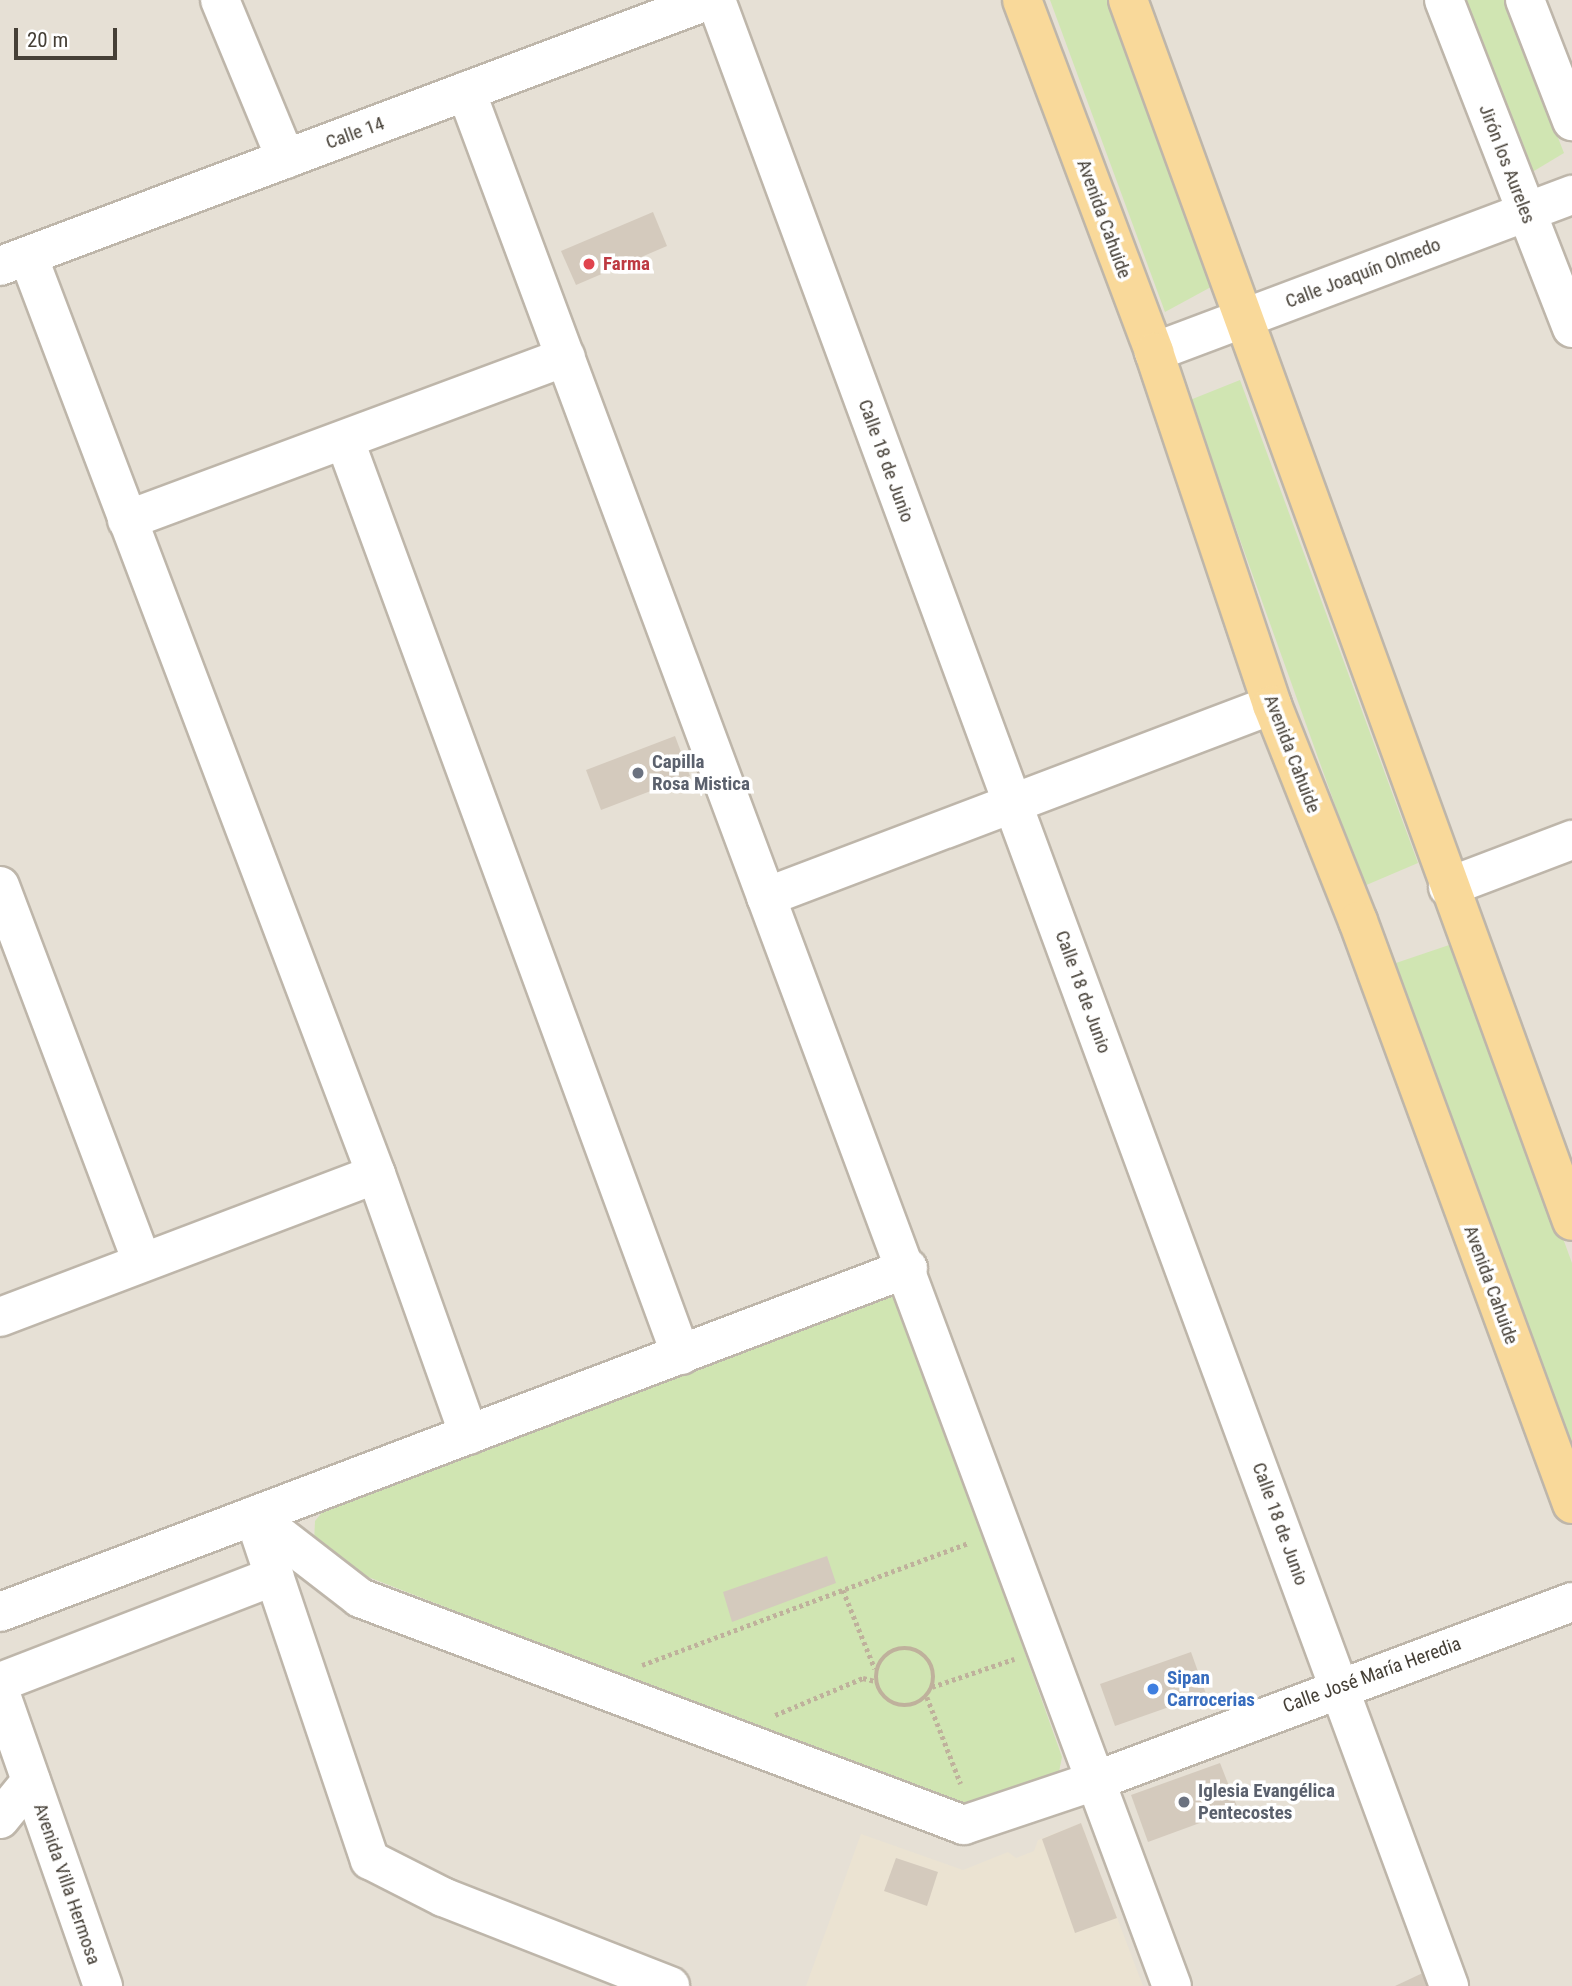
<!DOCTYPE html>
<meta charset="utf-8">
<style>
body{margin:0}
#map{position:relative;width:1572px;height:1986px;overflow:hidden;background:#f3efe7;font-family:"Roboto Condensed",sans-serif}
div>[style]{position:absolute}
.residential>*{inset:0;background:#e6e0d5}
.education>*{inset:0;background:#ebe3d2}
.green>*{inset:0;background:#d0e5b2}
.building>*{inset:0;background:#d4cabd}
.path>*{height:4.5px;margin-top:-2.25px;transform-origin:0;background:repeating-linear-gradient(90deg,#bfb19c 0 3.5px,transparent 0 7px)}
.path>.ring{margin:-2.25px;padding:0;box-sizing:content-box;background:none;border:4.5px solid #bfb19c;border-radius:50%}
.roads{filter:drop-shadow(2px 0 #beb6aa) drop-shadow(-2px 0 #beb6aa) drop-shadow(0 2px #beb6aa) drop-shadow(0 -2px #beb6aa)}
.minor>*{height:38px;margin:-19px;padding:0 19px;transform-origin:19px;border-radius:19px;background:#fff}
.major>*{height:38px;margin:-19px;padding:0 19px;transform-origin:19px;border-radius:19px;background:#f9d99a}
.dots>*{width:19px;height:19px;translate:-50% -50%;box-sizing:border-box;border:4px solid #fff;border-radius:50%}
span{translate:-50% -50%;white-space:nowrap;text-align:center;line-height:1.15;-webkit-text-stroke:7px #fff;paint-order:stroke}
.street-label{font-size:19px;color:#453f36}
.health-label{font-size:19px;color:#be3a42;font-weight:700}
.left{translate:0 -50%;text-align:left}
.worship-label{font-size:19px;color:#5b616d;font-weight:700}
.shop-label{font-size:19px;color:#366cbe;font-weight:700}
.scale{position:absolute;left:14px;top:28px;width:103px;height:32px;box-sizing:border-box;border:4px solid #453f36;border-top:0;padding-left:9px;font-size:21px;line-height:24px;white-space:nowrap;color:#453f36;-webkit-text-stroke:5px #fff;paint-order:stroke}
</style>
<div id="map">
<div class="residential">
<div style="clip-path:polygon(0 0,1572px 0,1572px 1986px,0 1986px)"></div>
</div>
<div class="education">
<div style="clip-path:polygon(1081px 1823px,1143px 1986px,806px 1986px,861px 1834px,963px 1870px,1008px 1852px,1016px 1858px,1034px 1851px,1038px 1840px)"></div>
</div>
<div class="green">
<div style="clip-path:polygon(1050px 0,1109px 0,1211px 287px,1165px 312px)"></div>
<div style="clip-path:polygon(1463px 0,1504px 0,1564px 153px,1529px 174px)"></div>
<div style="clip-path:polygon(1240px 380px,1418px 863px,1364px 886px,1190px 400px)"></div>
<div style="clip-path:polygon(1455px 943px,1572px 1263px,1572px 1445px,1393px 964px)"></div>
<div style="clip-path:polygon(895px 1289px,1062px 1757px,1059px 1772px,960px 1808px,322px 1559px,314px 1543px,315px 1521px,328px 1505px)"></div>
</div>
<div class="building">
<div style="clip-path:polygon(653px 212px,667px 246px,576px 285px,561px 251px)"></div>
<div style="clip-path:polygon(675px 736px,690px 776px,601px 810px,586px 770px)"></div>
<div style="clip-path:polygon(827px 1556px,836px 1583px,732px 1622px,723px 1592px)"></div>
<div style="clip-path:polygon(1191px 1652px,1206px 1694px,1115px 1726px,1100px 1684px)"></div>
<div style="clip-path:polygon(1220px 1763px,1238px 1809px,1148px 1842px,1131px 1795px)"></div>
<div style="clip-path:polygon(1081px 1823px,1117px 1918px,1075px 1933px,1042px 1839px)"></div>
<div style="clip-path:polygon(896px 1858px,938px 1872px,927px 1906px,884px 1891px)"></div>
<div style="clip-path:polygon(1427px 1971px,1434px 1986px,1395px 1986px)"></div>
</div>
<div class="path">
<div style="left:843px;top:1590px;width:85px;rotate:67.9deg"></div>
<div class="ring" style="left:876px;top:1648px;width:53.5px;height:53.5px"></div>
<div style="left:642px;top:1665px;width:348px;rotate:-20.5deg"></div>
<div style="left:932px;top:1687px;width:87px;rotate:-18.9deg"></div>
<div style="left:927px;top:1697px;width:93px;rotate:68.7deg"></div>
<div style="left:775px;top:1715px;width:95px;rotate:-22.8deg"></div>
<div style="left:863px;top:1678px;width:12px;rotate:14deg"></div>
</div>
<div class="roads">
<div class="minor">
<div style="left:220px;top:0;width:172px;rotate:67.5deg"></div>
<div style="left:716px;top:0;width:2117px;rotate:69.74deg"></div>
<div style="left:1444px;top:0;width:352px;rotate:68.7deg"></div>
<div style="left:1525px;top:0;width:130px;rotate:68.8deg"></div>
<div style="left:466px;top:91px;width:2022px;rotate:69.57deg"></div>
<div style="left:28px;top:256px;width:982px;rotate:69.24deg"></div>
<div style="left:376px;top:1174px;width:277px;rotate:70.4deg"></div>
<div style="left:0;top:266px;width:757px;rotate:-20.56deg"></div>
<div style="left:1154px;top:352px;width:447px;rotate:-20.6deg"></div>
<div style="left:345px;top:441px;width:974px;rotate:69.82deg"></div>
<div style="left:127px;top:520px;width:468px;rotate:-20.4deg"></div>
<div style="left:0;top:886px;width:401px;rotate:69.3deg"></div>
<div style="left:1448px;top:887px;width:133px;rotate:-20.8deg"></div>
<div style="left:766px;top:897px;width:541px;rotate:-20.78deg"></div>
<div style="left:0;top:1317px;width:402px;rotate:-20.8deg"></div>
<div style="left:254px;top:1516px;width:134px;rotate:37.7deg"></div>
<div style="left:360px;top:1598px;width:645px;rotate:20.6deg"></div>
<div style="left:964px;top:1825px;width:138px;rotate:-18.6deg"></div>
<div style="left:1095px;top:1781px;width:509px;rotate:-20.57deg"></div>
<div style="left:254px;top:1516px;width:363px;rotate:71.4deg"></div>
<div style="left:370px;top:1860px;width:82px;rotate:26.9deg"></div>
<div style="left:443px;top:1897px;width:244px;rotate:21.4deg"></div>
<div style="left:0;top:1612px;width:971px;rotate:-20.75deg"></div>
<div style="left:0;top:1682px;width:294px;rotate:-21.1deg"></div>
<div style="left:0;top:1692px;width:312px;rotate:70.7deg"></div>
<div style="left:0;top:1819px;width:49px;rotate:-50.8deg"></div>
</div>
<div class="major">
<div style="left:1022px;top:0;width:376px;rotate:69.4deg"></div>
<div style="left:1154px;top:352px;width:372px;rotate:71.5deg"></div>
<div style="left:1272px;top:705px;width:232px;rotate:68.3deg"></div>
<div style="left:1358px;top:921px;width:621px;rotate:69.84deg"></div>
<div style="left:1128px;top:0;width:1299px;rotate:70.02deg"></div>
</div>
</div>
<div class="dots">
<div style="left:589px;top:264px;background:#e0444e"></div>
<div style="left:638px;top:773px;background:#6b7280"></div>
<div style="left:1153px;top:1689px;background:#3f7fe0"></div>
<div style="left:1184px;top:1802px;background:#6b7280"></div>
</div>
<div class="street-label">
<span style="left:355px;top:133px;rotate:-20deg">Calle 14</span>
<span style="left:1507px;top:164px;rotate:69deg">Jirón los Aureles</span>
<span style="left:1104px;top:219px;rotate:70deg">Avenida Cahuide</span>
<span style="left:1363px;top:273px;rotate:-21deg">Calle Joaquín Olmedo</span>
<span style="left:886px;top:461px;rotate:70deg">Calle 18 de Junio</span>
<span style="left:1292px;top:754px;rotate:69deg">Avenida Cahuide</span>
<span style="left:1083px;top:992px;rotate:70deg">Calle 18 de Junio</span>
<span style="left:1491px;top:1285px;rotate:70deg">Avenida Cahuide</span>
<span style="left:1280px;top:1524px;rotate:70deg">Calle 18 de Junio</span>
<span style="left:1372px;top:1675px;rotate:-20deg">Calle José María Heredia</span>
<span style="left:67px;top:1884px;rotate:71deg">Avenida Villa Hermosa</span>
</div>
<div class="health-label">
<span class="left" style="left:603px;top:264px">Farma</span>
</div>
<div class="worship-label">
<span class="left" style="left:652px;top:773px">Capilla<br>Rosa Mistica</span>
<span class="left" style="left:1198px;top:1802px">Iglesia Evangélica<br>Pentecostes</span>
</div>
<div class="shop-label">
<span class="left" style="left:1167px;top:1689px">Sipan<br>Carrocerias</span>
</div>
<div class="scale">20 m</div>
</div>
